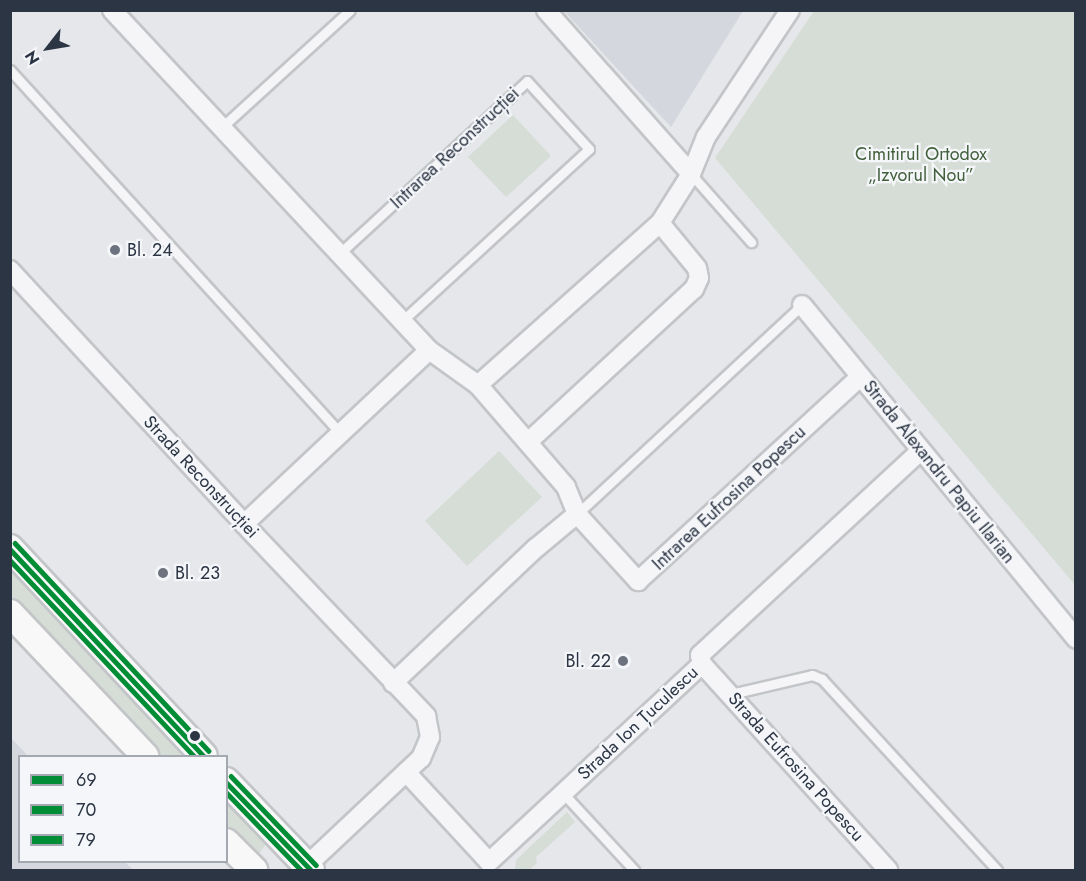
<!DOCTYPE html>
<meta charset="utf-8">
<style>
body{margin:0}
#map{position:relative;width:1086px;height:881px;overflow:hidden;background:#e5e7ea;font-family:Jost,sans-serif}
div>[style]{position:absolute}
.built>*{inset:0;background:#d4d7dd}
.green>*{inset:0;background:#d6ddd6}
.roads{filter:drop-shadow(2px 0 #c3c5c8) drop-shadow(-2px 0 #c3c5c8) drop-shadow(0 2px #c3c5c8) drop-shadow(0 -2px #c3c5c8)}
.service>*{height:9px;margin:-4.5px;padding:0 4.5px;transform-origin:4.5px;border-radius:4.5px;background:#f5f5f7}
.minor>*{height:18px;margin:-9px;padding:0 9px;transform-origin:9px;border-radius:9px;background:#f5f5f7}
.secondary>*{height:26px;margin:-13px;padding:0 13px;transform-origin:13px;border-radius:13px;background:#f8f8f8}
.bus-1>*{height:4.5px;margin:-2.25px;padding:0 2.25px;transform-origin:2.25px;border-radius:2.25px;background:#008d36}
.bus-2>*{height:4.5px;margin:-2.25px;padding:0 2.25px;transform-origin:2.25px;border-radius:2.25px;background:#008d36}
.bus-3>*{height:4.5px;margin:-2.25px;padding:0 2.25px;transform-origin:2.25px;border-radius:2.25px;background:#008d36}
.dots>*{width:16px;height:16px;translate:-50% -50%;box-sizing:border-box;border:3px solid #f4f6f9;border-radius:50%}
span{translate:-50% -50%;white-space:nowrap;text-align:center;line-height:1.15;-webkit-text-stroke:4.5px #f4f6f9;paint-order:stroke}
.street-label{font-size:18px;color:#2c3544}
.park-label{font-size:18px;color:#415f3a}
.poi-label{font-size:18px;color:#2c3544}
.left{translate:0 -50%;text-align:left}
.right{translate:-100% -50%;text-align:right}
.frame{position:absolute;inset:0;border:12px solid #2c3544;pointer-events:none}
.legend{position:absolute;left:18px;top:755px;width:210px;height:108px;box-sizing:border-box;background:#f4f6f9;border:2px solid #a4a9b1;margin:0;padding:8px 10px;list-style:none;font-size:18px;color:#2c3544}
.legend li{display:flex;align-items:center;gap:12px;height:30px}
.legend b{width:30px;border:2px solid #a4a9b1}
.north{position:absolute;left:18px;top:18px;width:60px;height:60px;-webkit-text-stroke:4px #f4f6f9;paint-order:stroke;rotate:239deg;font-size:16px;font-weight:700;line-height:24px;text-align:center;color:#2c3544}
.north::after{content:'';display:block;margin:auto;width:21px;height:27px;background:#2c3544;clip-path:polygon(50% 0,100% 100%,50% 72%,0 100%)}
</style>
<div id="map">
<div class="built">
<div style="clip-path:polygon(564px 11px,743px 11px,671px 127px)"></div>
<div style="clip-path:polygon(11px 738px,28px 756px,20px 756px,20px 862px,125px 862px,133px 870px,11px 870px)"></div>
</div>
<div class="green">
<div style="clip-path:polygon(814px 11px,1075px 11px,1075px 585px,715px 158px)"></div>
<div style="clip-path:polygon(513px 115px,551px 156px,506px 197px,468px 157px)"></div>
<div style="clip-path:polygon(499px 451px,542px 497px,467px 566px,425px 521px)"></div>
<div style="clip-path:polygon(11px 567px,186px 756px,159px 756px,11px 597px)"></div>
<div style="clip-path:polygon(227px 800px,266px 844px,258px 855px,251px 854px,227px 828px)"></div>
<div style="clip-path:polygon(567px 812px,575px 822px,536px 857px,537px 863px,529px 870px,515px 870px,516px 860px)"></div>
</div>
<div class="roads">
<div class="service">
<div style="left:10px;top:70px;width:491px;rotate:47.7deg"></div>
<div style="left:222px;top:127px;width:173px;rotate:-42.4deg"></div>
<div style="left:691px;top:174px;width:91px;rotate:48.6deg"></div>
<div style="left:340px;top:253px;width:254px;rotate:-42.6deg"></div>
<div style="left:527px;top:81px;width:92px;rotate:47.6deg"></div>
<div style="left:589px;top:149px;width:253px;rotate:137.4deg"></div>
<div style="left:577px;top:514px;width:307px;rotate:-42.9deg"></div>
<div style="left:731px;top:694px;width:83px;rotate:-13.2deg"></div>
<div style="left:812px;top:675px;width:11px;rotate:22deg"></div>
<div style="left:822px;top:679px;width:259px;rotate:47.5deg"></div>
<div style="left:563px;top:793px;width:105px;rotate:47.3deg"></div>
</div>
<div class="minor">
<div style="left:112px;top:10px;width:465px;rotate:47deg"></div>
<div style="left:429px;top:350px;width:60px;rotate:35.5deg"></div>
<div style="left:478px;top:385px;width:135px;rotate:49.2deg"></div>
<div style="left:566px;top:487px;width:29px;rotate:68deg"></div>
<div style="left:577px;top:514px;width:91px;rotate:47.7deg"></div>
<div style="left:638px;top:581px;width:301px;rotate:-42.6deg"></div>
<div style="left:546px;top:10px;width:219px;rotate:48.5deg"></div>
<div style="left:10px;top:270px;width:345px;rotate:47.3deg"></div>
<div style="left:244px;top:524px;width:265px;rotate:46.5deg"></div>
<div style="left:426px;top:716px;width:21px;rotate:79deg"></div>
<div style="left:430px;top:737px;width:23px;rotate:113deg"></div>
<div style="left:421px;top:758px;width:163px;rotate:136.7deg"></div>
<div style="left:802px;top:305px;width:432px;rotate:50.6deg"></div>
<div style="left:478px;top:385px;width:244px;rotate:-41.7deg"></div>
<div style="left:660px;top:223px;width:58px;rotate:-57.7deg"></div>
<div style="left:691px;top:174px;width:40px;rotate:-68deg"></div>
<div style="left:706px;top:137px;width:152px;rotate:-56.5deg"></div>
<div style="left:528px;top:442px;width:226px;rotate:-42.7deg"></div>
<div style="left:694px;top:289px;width:12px;rotate:-66deg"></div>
<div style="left:699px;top:278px;width:10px;rotate:-101deg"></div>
<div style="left:697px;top:268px;width:58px;rotate:-129.4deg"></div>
<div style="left:244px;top:524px;width:254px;rotate:-43.2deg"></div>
<div style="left:702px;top:664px;width:9px;rotate:-103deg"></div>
<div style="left:700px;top:655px;width:301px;rotate:-42.8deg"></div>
<div style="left:702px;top:664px;width:278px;rotate:47.9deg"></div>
<div style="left:393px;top:683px;width:197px;rotate:-43.4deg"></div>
<div style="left:536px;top:548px;width:53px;rotate:-39.7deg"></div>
<div style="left:406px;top:772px;width:122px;rotate:47.3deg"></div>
<div style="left:489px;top:862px;width:291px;rotate:-42.9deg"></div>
</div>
<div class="secondary">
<div style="left:10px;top:548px;width:284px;rotate:47deg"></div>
<div style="left:10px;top:613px;width:197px;rotate:46.6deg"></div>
<div style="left:226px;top:781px;width:123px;rotate:46.3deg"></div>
<div style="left:226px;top:842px;width:40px;rotate:45deg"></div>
</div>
</div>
<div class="bus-1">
<div style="left:10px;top:549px;width:284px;rotate:46.9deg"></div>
<div style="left:226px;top:782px;width:122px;rotate:46deg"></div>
</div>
<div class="bus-2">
<div style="left:10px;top:560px;width:269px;rotate:46.8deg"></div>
<div style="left:226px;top:792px;width:108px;rotate:46.1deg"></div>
</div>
<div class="bus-3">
<div style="left:15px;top:543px;width:284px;rotate:47deg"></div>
<div style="left:231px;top:776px;width:123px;rotate:46.3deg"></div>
</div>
<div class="dots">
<div style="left:115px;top:250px;background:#6d737e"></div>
<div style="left:163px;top:573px;background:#6d737e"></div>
<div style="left:623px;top:661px;background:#6d737e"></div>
<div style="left:195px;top:736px;background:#2c3544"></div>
</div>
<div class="street-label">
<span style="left:455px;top:148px;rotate:-43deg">Intrarea Reconstrucției</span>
<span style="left:939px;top:472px;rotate:51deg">Strada Alexandru Papiu Ilarian</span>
<span style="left:201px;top:477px;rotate:47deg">Strada Reconstrucției</span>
<span style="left:729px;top:498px;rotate:-43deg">Intrarea Eufrosina Popescu</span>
<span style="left:638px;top:723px;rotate:-43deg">Strada Ion Țuculescu</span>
<span style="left:796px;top:767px;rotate:48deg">Strada Eufrosina Popescu</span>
</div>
<div class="park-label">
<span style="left:921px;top:165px">Cimitirul Ortodox<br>„Izvorul Nou”</span>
</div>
<div class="poi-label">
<span class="left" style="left:127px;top:250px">Bl. 24</span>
<span class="left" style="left:175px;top:573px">Bl. 23</span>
<span class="right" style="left:611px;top:661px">Bl. 22</span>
</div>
<div class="frame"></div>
<ul class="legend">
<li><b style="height:8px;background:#008d36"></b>69</li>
<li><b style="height:8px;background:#008d36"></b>70</li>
<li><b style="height:8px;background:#008d36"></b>79</li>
</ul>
<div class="north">N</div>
</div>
